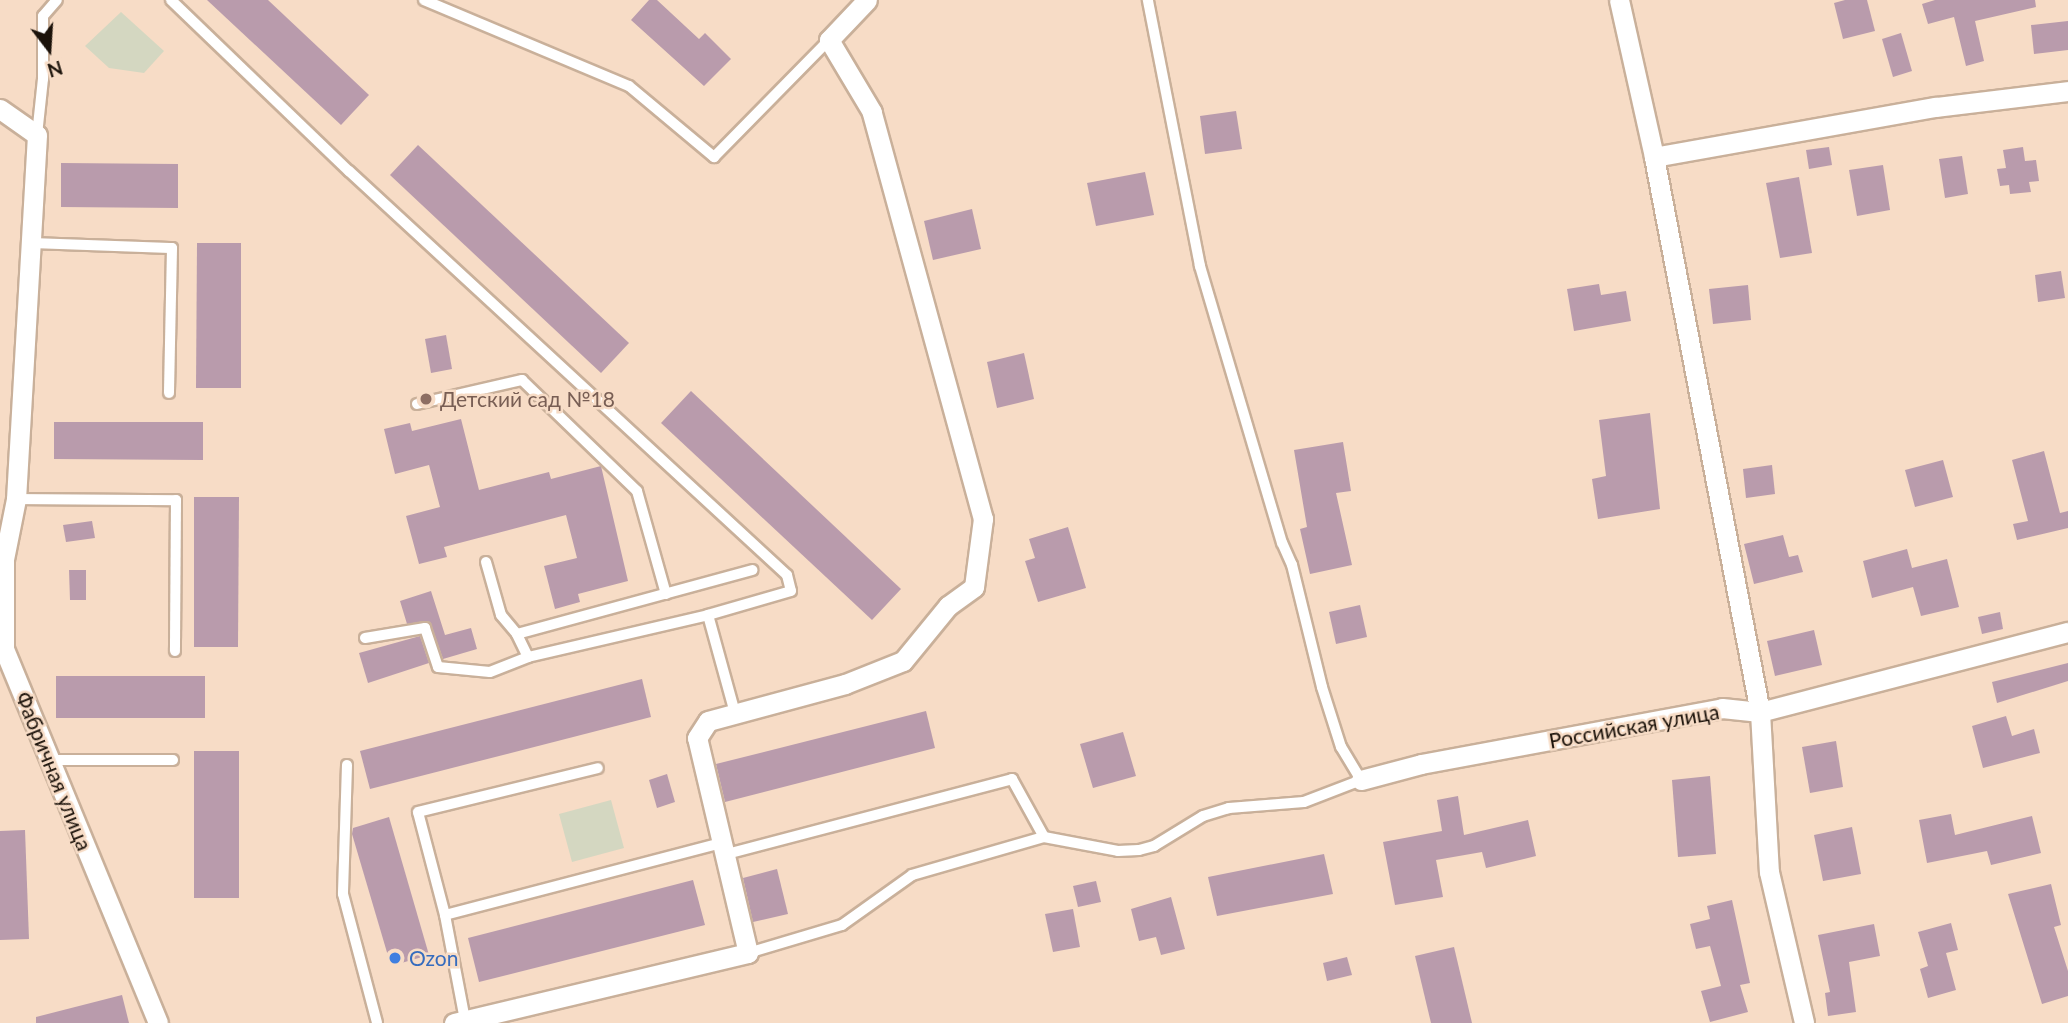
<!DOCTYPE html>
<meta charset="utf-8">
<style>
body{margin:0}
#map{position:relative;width:2068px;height:1023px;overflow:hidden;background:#f7dcc6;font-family:Lato,sans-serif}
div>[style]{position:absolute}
.green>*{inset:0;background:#d4d7c1}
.building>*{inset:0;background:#b99bac}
.roads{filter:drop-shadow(2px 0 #c9b09a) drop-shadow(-2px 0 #c9b09a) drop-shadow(0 2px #c9b09a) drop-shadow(0 -2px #c9b09a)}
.lane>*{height:10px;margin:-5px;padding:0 5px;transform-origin:5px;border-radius:5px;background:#fff}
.street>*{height:19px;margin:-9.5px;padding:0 9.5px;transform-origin:9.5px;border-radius:9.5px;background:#fff}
.dots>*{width:19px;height:19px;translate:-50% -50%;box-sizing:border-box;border:4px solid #f7dcc6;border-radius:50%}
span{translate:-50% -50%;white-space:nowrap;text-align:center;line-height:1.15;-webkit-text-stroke:5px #f7dcc6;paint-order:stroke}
.education-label{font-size:21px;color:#785e54}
.left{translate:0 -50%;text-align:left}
.street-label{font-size:21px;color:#1b120a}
.shop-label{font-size:21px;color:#366cbe}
.north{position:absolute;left:14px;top:14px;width:70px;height:70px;-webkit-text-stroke:5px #f7dcc6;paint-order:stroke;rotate:163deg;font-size:19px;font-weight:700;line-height:28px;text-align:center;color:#1b120a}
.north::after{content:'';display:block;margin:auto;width:24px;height:32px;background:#1b120a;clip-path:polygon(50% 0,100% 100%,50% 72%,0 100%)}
</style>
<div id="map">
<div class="green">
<div style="clip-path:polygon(121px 12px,164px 51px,144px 73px,109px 68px,85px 46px)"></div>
<div style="clip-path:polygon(611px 800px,624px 848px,572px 862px,559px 814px)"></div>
</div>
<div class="building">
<div style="clip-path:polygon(207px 0,268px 0,369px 95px,341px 125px)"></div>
<div style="clip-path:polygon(649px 0,657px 0,699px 39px,705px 33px,731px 59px,704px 86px,631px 20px)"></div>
<div style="clip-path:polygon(1845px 0,1867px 0,1875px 31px,1843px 39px,1834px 3px)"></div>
<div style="clip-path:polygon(1935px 0,2035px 0,2036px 7px,1975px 21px,1984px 61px,1966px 66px,1954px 17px,1928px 24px,1922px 4px)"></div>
<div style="clip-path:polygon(2068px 21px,2068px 50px,2034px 54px,2031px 25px)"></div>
<div style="clip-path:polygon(1901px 33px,1912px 71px,1893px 77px,1882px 39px)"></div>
<div style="clip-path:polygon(1236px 111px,1242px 149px,1205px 154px,1200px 116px)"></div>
<div style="clip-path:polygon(418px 145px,629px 343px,601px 373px,390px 175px)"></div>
<div style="clip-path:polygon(1829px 147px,1832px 165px,1809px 169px,1806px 150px)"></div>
<div style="clip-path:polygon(2023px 147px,2025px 161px,2036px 160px,2039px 181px,2029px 182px,2031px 192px,2010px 194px,2009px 185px,2000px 186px,1997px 169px,2006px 168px,2003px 150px)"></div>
<div style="clip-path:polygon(1962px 156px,1968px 194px,1945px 198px,1939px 159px)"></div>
<div style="clip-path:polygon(61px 163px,178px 164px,178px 208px,61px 207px)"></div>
<div style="clip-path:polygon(1883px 165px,1890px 210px,1857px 216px,1849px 170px)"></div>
<div style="clip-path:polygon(1145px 172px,1154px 215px,1096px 226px,1087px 183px)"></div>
<div style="clip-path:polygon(1799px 177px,1812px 253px,1780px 258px,1766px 183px)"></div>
<div style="clip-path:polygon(972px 209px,981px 249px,933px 260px,924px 221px)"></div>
<div style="clip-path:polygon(197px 243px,241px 243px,241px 388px,196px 388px)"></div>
<div style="clip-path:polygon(2061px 271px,2065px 298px,2038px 302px,2035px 275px)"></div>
<div style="clip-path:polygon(1599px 284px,1601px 295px,1626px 291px,1631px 321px,1574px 331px,1567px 289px)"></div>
<div style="clip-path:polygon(1748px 285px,1751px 320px,1713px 324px,1709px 289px)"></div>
<div style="clip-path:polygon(446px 335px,452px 369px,431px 373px,425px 339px)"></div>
<div style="clip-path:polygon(1024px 353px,1034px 399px,997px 408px,987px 362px)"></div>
<div style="clip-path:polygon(691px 391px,901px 589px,872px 620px,661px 423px)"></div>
<div style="clip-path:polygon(1650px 413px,1660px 509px,1598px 519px,1592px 479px,1606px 476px,1599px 420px)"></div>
<div style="clip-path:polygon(461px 419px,479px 490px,549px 472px,551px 479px,601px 466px,628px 581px,578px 594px,580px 602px,555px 609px,544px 566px,577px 558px,566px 515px,444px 547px,447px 557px,419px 564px,406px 516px,440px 507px,429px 465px,395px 474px,384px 429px,410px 423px,412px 431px)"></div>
<div style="clip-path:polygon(54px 422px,203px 422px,203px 460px,54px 459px)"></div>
<div style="clip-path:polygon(1343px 442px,1351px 491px,1336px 493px,1352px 565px,1310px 574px,1300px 529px,1307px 527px,1294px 450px)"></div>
<div style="clip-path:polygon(2044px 451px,2060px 513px,2068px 511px,2068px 528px,2017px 540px,2013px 524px,2028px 521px,2012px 460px)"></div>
<div style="clip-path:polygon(1943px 460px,1953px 497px,1915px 507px,1905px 470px)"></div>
<div style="clip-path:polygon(1772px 465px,1775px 494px,1746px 498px,1743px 469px)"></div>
<div style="clip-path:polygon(194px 497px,239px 497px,238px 647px,194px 647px)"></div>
<div style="clip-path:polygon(92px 521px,95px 538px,66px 542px,63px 525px)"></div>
<div style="clip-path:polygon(1068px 527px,1086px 588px,1038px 602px,1025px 561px,1035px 558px,1029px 539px)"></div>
<div style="clip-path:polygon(1783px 535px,1789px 557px,1798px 555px,1803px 572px,1754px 584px,1744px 544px)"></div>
<div style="clip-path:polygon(1907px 549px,1912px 568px,1947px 559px,1959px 607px,1921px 616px,1913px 587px,1872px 598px,1863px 561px)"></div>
<div style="clip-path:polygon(69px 570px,86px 570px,86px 600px,70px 600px)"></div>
<div style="clip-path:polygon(431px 591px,445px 635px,471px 628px,477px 649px,443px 659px,430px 622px,407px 624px,400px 601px)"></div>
<div style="clip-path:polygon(1360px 605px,1367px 637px,1336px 644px,1329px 612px)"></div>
<div style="clip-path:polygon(2000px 612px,2003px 629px,1982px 634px,1978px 617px)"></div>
<div style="clip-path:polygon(1814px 630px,1822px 665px,1775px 676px,1767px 641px)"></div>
<div style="clip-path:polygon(420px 636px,429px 663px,368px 683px,359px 653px)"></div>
<div style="clip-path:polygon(2068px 663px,2068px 681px,1997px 703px,1992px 682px)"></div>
<div style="clip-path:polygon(56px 676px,205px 676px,205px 718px,56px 718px)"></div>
<div style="clip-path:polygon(642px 679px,651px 717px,370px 789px,360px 751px)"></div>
<div style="clip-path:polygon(926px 711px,935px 748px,725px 802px,716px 764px)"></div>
<div style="clip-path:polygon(2006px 716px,2012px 736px,2034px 729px,2040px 753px,1983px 768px,1972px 726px)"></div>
<div style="clip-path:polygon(1123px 732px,1136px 776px,1093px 788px,1080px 744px)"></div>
<div style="clip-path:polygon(1836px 741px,1843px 787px,1810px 793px,1802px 747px)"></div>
<div style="clip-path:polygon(194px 751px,239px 751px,239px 898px,194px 898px)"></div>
<div style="clip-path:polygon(667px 774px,675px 802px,657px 808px,649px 780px)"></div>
<div style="clip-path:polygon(1710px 776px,1716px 854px,1678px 857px,1672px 780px)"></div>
<div style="clip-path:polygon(1458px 796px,1464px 835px,1528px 820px,1536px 856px,1486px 868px,1482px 852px,1436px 860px,1443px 897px,1395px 905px,1383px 842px,1442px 831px,1437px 800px)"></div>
<div style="clip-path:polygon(1951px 814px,1955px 835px,2032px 816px,2041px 853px,1991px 865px,1987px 851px,1927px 863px,1919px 820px)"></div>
<div style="clip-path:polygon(389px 817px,429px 955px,391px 966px,352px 834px,353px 828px)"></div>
<div style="clip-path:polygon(1852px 827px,1861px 874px,1823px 881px,1814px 835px)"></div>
<div style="clip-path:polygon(25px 830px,29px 939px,0 940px,0 831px)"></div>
<div style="clip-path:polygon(1324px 854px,1333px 894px,1217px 916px,1208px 877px)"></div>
<div style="clip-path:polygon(777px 869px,788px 914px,753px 922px,743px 878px)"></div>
<div style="clip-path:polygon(693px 880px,705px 925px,479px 982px,468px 938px)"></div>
<div style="clip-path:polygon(1096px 881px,1101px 902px,1078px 907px,1073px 886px)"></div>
<div style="clip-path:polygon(2051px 884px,2061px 925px,2054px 927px,2068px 971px,2068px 996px,2042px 1004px,2008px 894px)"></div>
<div style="clip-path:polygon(1171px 897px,1185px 949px,1161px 955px,1156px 937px,1139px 941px,1131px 909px)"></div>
<div style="clip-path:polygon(1732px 900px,1750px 983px,1740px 985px,1748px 1012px,1710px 1022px,1701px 991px,1721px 986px,1710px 946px,1696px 949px,1690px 924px,1710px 919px,1707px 906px)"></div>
<div style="clip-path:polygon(1073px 909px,1080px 947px,1053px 952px,1045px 914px)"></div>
<div style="clip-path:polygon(1951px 923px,1958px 950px,1946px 953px,1956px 990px,1928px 998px,1920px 969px,1928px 966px,1918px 932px)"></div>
<div style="clip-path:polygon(1874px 924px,1880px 956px,1849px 962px,1856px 1012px,1828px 1016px,1825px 993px,1830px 992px,1818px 935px)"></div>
<div style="clip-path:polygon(1454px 947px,1472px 1023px,1431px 1023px,1415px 956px)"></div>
<div style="clip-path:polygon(1347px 957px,1352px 975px,1327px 981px,1323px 963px)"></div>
<div style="clip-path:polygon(122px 995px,129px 1023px,36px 1023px,36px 1017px)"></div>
</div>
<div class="roads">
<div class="lane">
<div style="left:171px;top:0;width:247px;rotate:43.9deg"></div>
<div style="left:349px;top:171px;width:596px;rotate:42.69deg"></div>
<div style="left:787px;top:575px;width:16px;rotate:76deg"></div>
<div style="left:791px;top:591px;width:86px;rotate:163.9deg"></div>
<div style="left:708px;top:615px;width:102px;rotate:74.6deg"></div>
<div style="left:424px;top:0;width:222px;rotate:22.8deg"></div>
<div style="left:629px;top:86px;width:111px;rotate:39.9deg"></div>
<div style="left:714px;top:157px;width:164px;rotate:-45.5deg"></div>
<div style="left:37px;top:135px;width:56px;rotate:-83.9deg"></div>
<div style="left:43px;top:79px;width:63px;rotate:-90deg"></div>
<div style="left:43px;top:16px;width:21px;rotate:-49deg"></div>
<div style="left:30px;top:243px;width:142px;rotate:2deg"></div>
<div style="left:172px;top:248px;width:145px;rotate:91.2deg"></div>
<div style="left:417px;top:404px;width:108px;rotate:-12.9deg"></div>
<div style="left:522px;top:380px;width:160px;rotate:44deg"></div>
<div style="left:637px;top:491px;width:107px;rotate:74.3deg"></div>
<div style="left:16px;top:499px;width:160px;rotate:0.4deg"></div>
<div style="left:176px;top:500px;width:151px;rotate:90.4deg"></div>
<div style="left:486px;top:562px;width:55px;rotate:74.2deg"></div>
<div style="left:501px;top:615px;width:25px;rotate:50deg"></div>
<div style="left:365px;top:638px;width:61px;rotate:-9.5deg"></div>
<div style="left:425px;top:628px;width:41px;rotate:71.6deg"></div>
<div style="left:438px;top:667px;width:52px;rotate:5.5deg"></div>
<div style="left:490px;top:672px;width:41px;rotate:-21.5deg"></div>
<div style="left:528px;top:657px;width:185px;rotate:-13.1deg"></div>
<div style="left:528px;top:657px;width:25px;rotate:-116deg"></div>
<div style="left:517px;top:634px;width:244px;rotate:-15.2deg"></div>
<div style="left:50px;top:760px;width:123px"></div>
<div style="left:347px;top:765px;width:129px;rotate:91.8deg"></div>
<div style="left:343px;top:894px;width:133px;rotate:75.2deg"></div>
<div style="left:723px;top:855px;width:299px;rotate:-14.7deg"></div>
<div style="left:1012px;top:779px;width:66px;rotate:61.1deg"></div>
<div style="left:1044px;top:837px;width:75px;rotate:10.7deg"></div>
<div style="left:1118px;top:851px;width:21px;rotate:-3deg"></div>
<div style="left:1139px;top:850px;width:16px;rotate:-15deg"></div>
<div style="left:1154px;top:846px;width:57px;rotate:-31.5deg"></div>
<div style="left:1203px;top:816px;width:27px;rotate:-17deg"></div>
<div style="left:1229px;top:808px;width:75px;rotate:-4.6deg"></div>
<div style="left:1304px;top:802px;width:61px;rotate:-21.1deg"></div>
<div style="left:1361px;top:780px;width:39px;rotate:-121deg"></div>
<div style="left:1341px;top:747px;width:63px;rotate:-107.6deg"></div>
<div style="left:1322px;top:687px;width:126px;rotate:-103.8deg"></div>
<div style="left:1292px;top:565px;width:24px;rotate:-114deg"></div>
<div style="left:1282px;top:543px;width:289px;rotate:-106.5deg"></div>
<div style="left:1200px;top:266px;width:271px;rotate:-101.1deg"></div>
<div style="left:445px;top:915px;width:106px;rotate:-104.7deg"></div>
<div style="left:418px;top:812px;width:185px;rotate:-13.7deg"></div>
<div style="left:748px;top:953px;width:98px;rotate:-16.6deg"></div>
<div style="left:842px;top:925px;width:86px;rotate:-35.5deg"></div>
<div style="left:912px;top:875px;width:137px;rotate:-16.1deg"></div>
<div style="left:465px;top:1020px;width:107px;rotate:-100.8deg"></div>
<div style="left:445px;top:915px;width:285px;rotate:-14.6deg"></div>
</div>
<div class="street">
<div style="left:1619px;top:0;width:161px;rotate:77.4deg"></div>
<div style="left:1654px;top:157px;width:565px;rotate:79.19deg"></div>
<div style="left:1760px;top:712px;width:160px;rotate:86.8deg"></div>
<div style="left:1769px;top:872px;width:155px;rotate:76.9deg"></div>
<div style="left:0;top:109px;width:45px;rotate:35.1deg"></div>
<div style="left:37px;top:135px;width:365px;rotate:93.3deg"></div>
<div style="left:16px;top:499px;width:61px;rotate:101.3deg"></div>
<div style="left:4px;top:559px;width:90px;rotate:90deg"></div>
<div style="left:4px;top:649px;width:404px;rotate:67.6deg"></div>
<div style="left:1654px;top:157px;width:286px;rotate:-10.1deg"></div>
<div style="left:1936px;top:107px;width:133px;rotate:-6.9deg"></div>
<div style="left:1361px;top:780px;width:62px;rotate:-14.9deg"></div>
<div style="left:1421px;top:764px;width:306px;rotate:-10.5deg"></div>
<div style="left:1722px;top:708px;width:38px;rotate:6deg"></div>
<div style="left:1760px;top:712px;width:318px;rotate:-14.6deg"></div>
<div style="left:454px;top:1023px;width:302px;rotate:-13.4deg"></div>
<div style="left:748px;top:953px;width:221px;rotate:-103.3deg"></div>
<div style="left:697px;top:738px;width:20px;rotate:-57deg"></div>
<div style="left:708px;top:721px;width:142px;rotate:-15.1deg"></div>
<div style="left:845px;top:684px;width:62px;rotate:-21.6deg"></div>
<div style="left:903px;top:661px;width:71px;rotate:-50.7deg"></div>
<div style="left:948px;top:606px;width:32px;rotate:-36deg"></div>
<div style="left:974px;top:587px;width:69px;rotate:-82.5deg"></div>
<div style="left:983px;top:519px;width:422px;rotate:-105.3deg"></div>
<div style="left:872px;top:112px;width:84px;rotate:-120.8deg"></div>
<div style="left:829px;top:40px;width:55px;rotate:-46.5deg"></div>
</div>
</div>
<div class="dots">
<div style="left:426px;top:399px;background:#8d6e63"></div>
<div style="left:395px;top:958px;background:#3f7fe0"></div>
</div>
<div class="education-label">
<span class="left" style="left:440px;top:399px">Детский сад №18</span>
</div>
<div class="street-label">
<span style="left:1634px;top:726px;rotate:-10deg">Российская улица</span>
<span style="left:54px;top:771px;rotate:68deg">Фабричная улица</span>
</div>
<div class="shop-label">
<span class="left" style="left:409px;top:958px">Ozon</span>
</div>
<div class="north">N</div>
</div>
